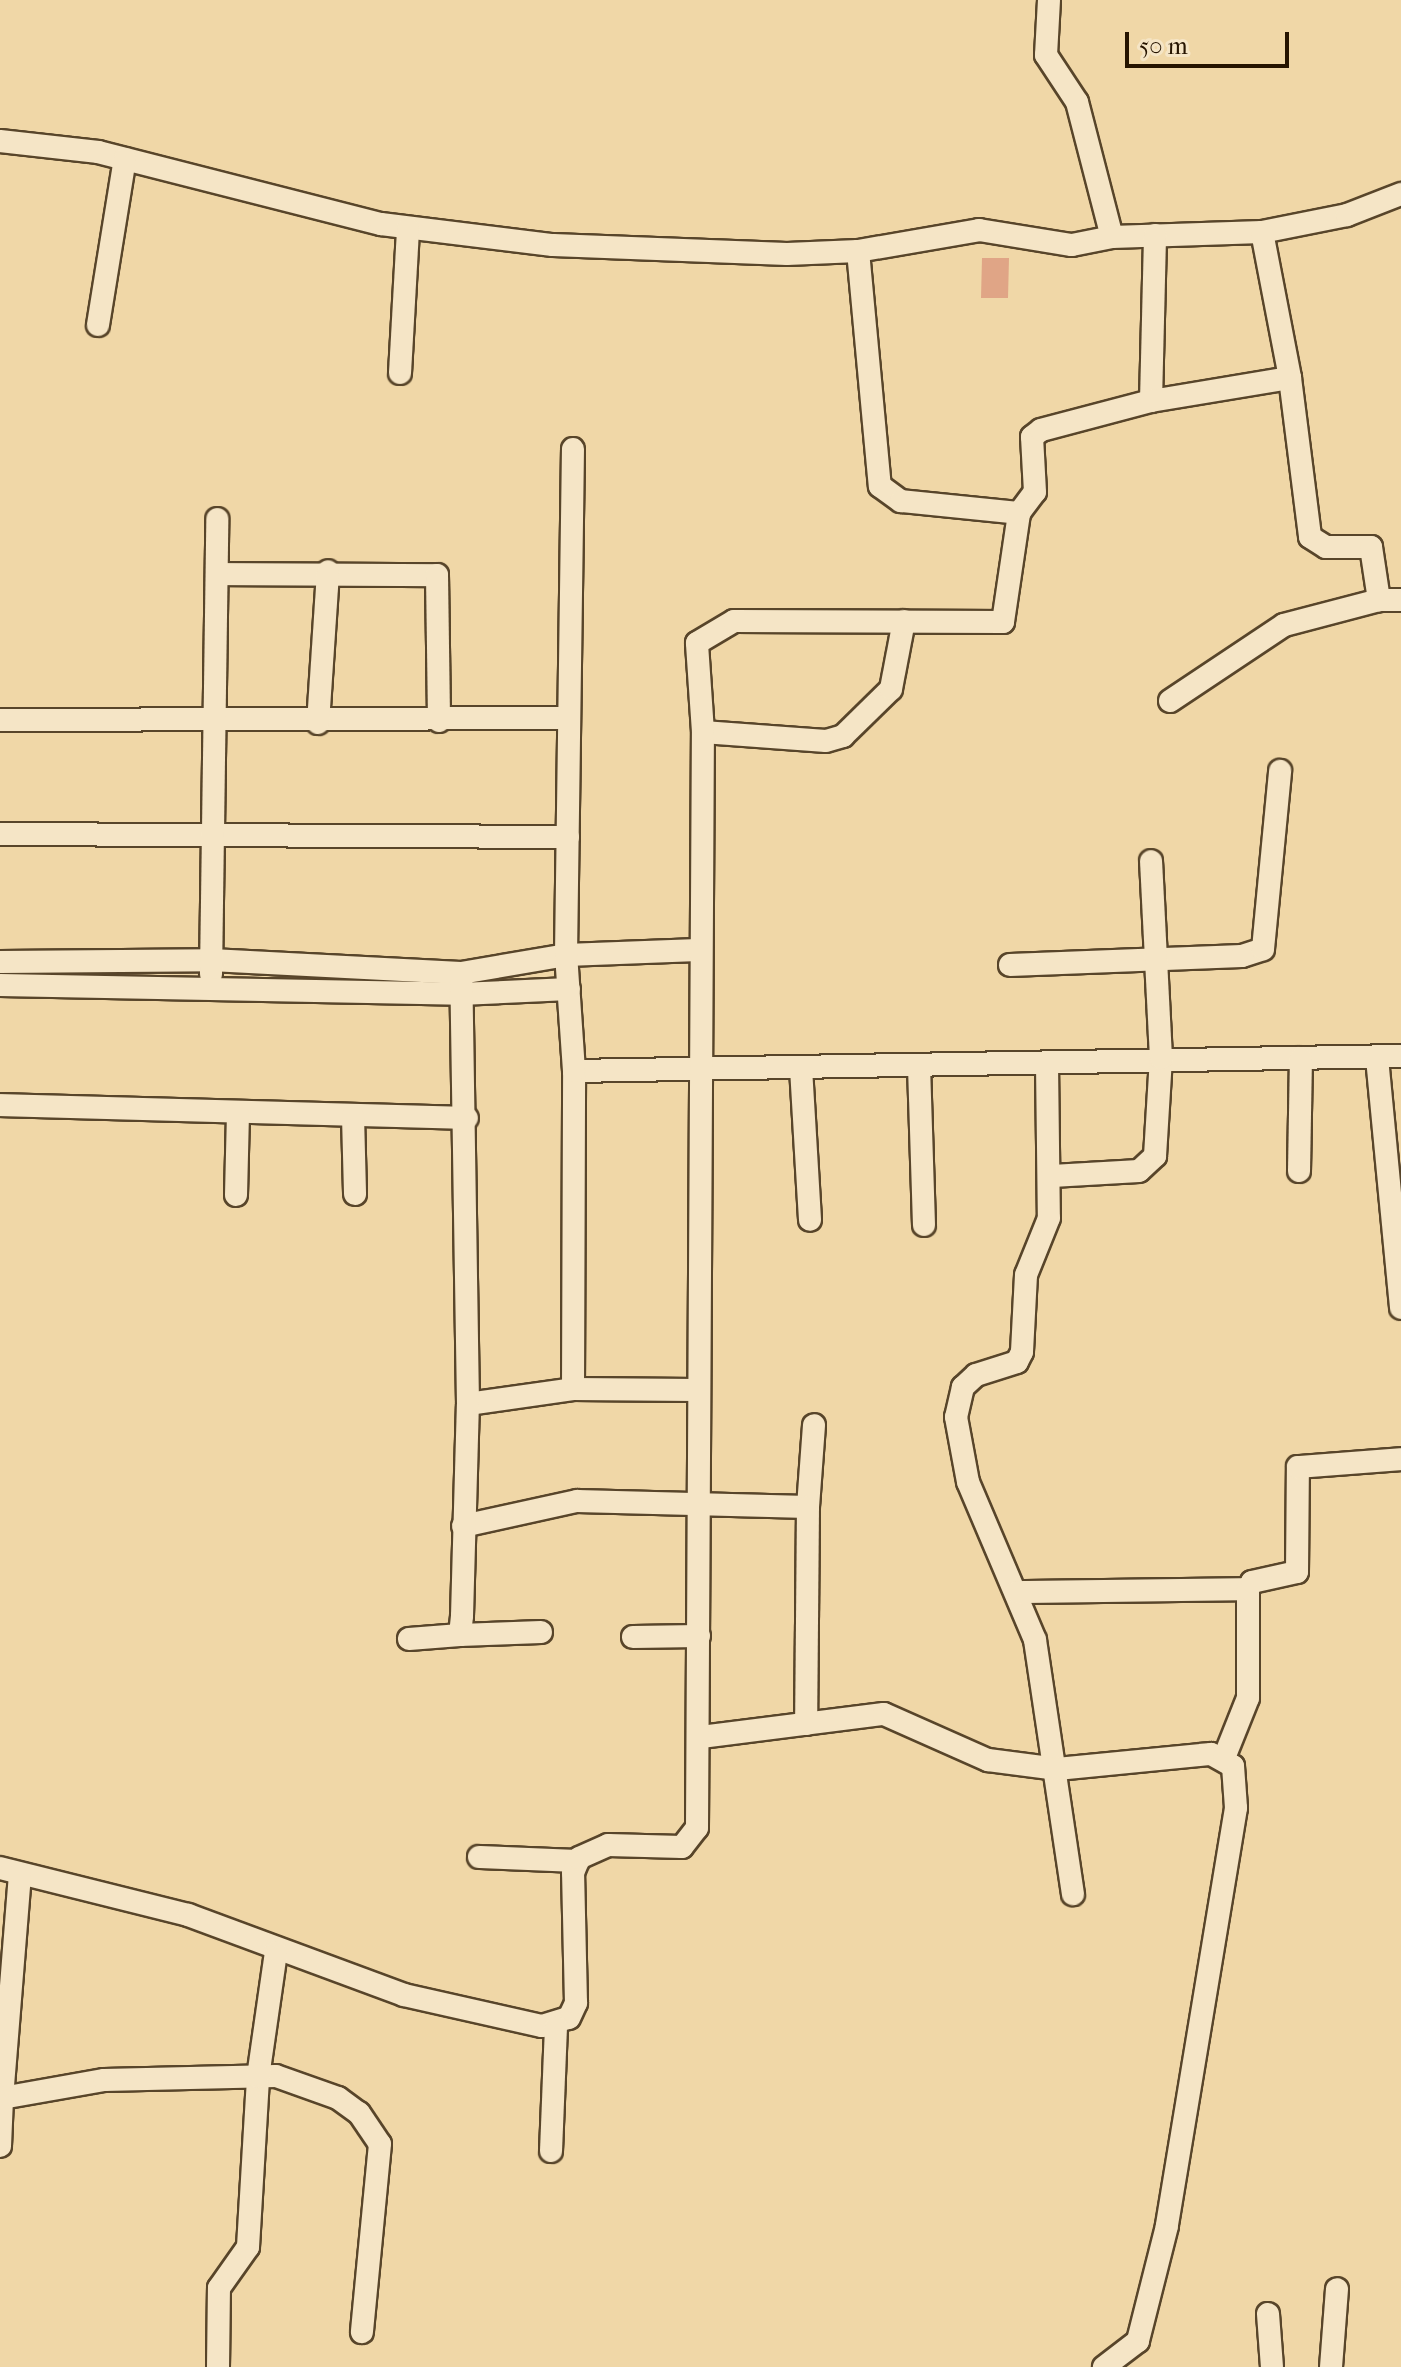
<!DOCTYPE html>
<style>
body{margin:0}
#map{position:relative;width:1401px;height:2367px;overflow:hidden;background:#f0d7a7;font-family:"IM FELL French Canon",serif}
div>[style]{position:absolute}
.building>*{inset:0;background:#e0a586}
.roads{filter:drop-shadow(2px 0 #58452a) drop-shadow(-2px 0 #58452a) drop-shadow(0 2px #58452a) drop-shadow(0 -2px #58452a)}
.minor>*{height:22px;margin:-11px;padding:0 11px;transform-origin:11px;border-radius:11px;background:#f5e5c6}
span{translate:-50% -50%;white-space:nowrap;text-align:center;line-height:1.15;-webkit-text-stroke:8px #f5e5c6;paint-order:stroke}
.scale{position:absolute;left:1125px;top:32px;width:164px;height:36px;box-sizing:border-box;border:4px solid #261400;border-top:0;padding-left:10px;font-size:24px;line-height:28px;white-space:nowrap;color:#261400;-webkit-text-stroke:6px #f5e5c6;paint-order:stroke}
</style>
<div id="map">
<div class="building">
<div style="clip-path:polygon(982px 258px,1009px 258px,1008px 298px,981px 298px)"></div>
</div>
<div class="roads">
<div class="minor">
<div style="left:1049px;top:0;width:55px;rotate:93.1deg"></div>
<div style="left:1046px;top:55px;width:56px;rotate:56.6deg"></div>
<div style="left:1077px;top:102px;width:139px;rotate:75.5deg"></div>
<div style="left:0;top:141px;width:99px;rotate:6.4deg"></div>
<div style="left:98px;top:152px;width:292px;rotate:14.3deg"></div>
<div style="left:381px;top:224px;width:173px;rotate:7deg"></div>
<div style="left:553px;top:245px;width:234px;rotate:2.2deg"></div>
<div style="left:787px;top:254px;width:71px;rotate:-2.4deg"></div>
<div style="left:858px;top:251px;width:123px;rotate:-9.8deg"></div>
<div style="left:979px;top:230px;width:94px;rotate:9.2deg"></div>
<div style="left:1072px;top:245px;width:41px;rotate:-11.3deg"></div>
<div style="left:1112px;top:237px;width:150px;rotate:-1.9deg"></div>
<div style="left:1262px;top:232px;width:87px;rotate:-11.3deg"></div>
<div style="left:1347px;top:215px;width:58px;rotate:-21.3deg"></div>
<div style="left:1262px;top:232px;width:149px;rotate:79.1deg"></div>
<div style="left:1290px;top:378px;width:160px;rotate:82.8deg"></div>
<div style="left:1310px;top:537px;width:19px;rotate:32deg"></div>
<div style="left:1326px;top:547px;width:45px"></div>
<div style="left:1371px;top:547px;width:54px;rotate:81.4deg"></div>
<div style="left:1379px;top:600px;width:22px"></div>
<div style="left:858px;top:251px;width:236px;rotate:84.7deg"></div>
<div style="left:880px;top:486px;width:26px;rotate:36deg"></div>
<div style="left:901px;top:501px;width:119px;rotate:5.8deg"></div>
<div style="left:98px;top:325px;width:168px;rotate:-80.8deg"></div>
<div style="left:400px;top:373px;width:145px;rotate:-86.8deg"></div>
<div style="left:1151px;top:401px;width:166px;rotate:-88.6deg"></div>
<div style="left:217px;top:574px;width:220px;rotate:0.3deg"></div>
<div style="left:437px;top:575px;width:146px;rotate:89.2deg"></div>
<div style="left:1170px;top:701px;width:137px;rotate:-33.7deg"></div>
<div style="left:1284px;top:625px;width:98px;rotate:-14.7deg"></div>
<div style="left:0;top:720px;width:567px;rotate:-0.2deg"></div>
<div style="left:318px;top:723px;width:152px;rotate:-86.2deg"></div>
<div style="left:703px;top:732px;width:123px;rotate:4.2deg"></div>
<div style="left:826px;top:741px;width:18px;rotate:-16deg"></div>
<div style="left:843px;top:736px;width:67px;rotate:-44.4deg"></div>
<div style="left:891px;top:689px;width:69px;rotate:-79.2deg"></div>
<div style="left:0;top:834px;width:568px;rotate:0.3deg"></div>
<div style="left:0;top:962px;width:211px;rotate:-0.5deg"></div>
<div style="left:211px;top:960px;width:250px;rotate:3deg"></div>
<div style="left:461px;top:973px;width:107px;rotate:-9.7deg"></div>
<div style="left:566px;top:955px;width:132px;rotate:-2.2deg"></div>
<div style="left:1010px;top:965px;width:232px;rotate:-2.2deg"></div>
<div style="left:1242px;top:956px;width:22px;rotate:-18deg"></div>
<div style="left:1263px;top:949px;width:179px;rotate:-84.5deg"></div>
<div style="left:211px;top:974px;width:455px;rotate:-89.2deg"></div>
<div style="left:0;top:985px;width:460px;rotate:1.1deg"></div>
<div style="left:460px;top:994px;width:109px;rotate:-2.6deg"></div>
<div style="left:1377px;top:1058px;width:251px;rotate:84.5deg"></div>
<div style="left:1047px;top:1064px;width:154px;rotate:89.3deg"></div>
<div style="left:1049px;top:1218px;width:61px;rotate:112deg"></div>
<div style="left:1026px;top:1275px;width:77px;rotate:93deg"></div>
<div style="left:1022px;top:1352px;width:11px;rotate:117deg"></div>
<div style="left:1017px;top:1362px;width:43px;rotate:162.4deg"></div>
<div style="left:976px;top:1375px;width:18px;rotate:137deg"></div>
<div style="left:963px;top:1387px;width:31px;rotate:103deg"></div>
<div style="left:956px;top:1417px;width:66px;rotate:79.5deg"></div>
<div style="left:968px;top:1482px;width:172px;rotate:67deg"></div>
<div style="left:1035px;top:1640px;width:257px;rotate:81.5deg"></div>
<div style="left:919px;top:1066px;width:159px;rotate:88.2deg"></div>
<div style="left:801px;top:1068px;width:152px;rotate:86.6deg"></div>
<div style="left:574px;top:1071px;width:827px;rotate:-1.04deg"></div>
<div style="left:0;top:1105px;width:467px;rotate:1.6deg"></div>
<div style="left:353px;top:1116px;width:78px;rotate:88.5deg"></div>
<div style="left:1299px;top:1171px;width:113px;rotate:-89deg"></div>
<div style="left:1052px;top:1176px;width:87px;rotate:-3.3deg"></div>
<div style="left:1139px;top:1171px;width:22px;rotate:-43deg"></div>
<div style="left:1155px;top:1156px;width:98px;rotate:-86.5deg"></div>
<div style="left:1161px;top:1058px;width:197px;rotate:-92.9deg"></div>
<div style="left:236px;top:1195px;width:81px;rotate:-88.6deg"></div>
<div style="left:573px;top:1389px;width:318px;rotate:-89.8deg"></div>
<div style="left:574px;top:1071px;width:116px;rotate:-93.9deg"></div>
<div style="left:566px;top:955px;width:506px;rotate:-89.21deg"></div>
<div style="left:468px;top:1404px;width:106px;rotate:-8.1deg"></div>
<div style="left:573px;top:1389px;width:123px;rotate:0.5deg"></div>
<div style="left:808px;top:1507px;width:82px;rotate:-85.8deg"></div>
<div style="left:463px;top:1526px;width:117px;rotate:-12.4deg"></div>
<div style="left:577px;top:1501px;width:231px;rotate:1.5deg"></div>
<div style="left:808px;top:1507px;width:217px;rotate:90.5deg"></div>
<div style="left:1017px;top:1592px;width:231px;rotate:-0.7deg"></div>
<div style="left:460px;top:1635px;width:81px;rotate:-2.1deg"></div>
<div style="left:633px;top:1637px;width:66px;rotate:-0.9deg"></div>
<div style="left:409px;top:1639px;width:51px;rotate:-4.5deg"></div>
<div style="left:460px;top:1635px;width:19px;rotate:-84deg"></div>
<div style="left:462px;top:1616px;width:212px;rotate:-88.4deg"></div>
<div style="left:468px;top:1404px;width:431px;rotate:-90.9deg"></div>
<div style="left:701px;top:1737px;width:184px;rotate:-7.2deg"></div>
<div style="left:884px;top:1714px;width:114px;rotate:23.9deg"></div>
<div style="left:988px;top:1760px;width:70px;rotate:7.4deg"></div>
<div style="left:1057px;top:1769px;width:155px;rotate:-5.6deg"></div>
<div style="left:1211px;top:1754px;width:25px;rotate:29deg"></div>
<div style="left:1233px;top:1766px;width:42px;rotate:85.9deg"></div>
<div style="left:1236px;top:1808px;width:424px;rotate:99.4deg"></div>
<div style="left:1167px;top:2226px;width:119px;rotate:104.2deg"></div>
<div style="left:1138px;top:2341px;width:43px;rotate:142.6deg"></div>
<div style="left:1224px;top:1758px;width:65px;rotate:-68.2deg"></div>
<div style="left:1248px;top:1698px;width:109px;rotate:-90deg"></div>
<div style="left:1248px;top:1589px;width:8px;rotate:-60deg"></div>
<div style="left:1252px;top:1582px;width:46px;rotate:-12.5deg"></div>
<div style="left:1297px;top:1572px;width:105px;rotate:-89.5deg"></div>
<div style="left:1298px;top:1467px;width:103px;rotate:-4.4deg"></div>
<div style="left:479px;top:1857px;width:99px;rotate:2.3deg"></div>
<div style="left:0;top:1868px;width:194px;rotate:14deg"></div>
<div style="left:188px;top:1915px;width:230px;rotate:20.3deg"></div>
<div style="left:404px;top:1995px;width:141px;rotate:12.7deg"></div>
<div style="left:542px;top:2026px;width:28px;rotate:-17deg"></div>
<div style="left:569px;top:2018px;width:17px;rotate:-65deg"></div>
<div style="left:576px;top:2003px;width:130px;rotate:-91.3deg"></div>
<div style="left:573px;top:1873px;width:16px;rotate:-68deg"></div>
<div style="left:579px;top:1858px;width:32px;rotate:-24deg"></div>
<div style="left:608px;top:1845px;width:74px;rotate:1.5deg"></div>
<div style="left:682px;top:1847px;width:24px;rotate:-52deg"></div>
<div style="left:697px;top:1828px;width:1096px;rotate:-89.69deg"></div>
<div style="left:703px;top:732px;width:89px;rotate:-93.9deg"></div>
<div style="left:697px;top:643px;width:43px;rotate:-30.7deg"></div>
<div style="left:734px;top:621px;width:269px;rotate:0.2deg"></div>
<div style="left:1003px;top:622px;width:110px;rotate:-81.6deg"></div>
<div style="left:1019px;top:513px;width:26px;rotate:-53deg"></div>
<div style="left:1035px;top:492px;width:55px;rotate:-93.1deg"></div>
<div style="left:1032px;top:437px;width:11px;rotate:-38deg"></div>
<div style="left:1041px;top:430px;width:114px;rotate:-14.8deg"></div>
<div style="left:1151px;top:401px;width:141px;rotate:-9.4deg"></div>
<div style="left:2px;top:2098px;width:225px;rotate:-85.4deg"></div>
<div style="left:0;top:2146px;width:48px;rotate:-87.6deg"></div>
<div style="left:2px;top:2098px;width:104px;rotate:-10deg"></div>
<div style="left:104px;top:2080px;width:172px;rotate:-1.3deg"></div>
<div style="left:276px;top:2076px;width:66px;rotate:19.5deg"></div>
<div style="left:338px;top:2098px;width:26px;rotate:36deg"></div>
<div style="left:359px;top:2113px;width:37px;rotate:56deg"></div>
<div style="left:380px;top:2144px;width:189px;rotate:95.5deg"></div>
<div style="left:551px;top:2151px;width:124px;rotate:-87.7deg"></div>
<div style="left:1268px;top:2314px;width:53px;rotate:85.7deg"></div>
<div style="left:218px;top:2367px;width:79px;rotate:-89.3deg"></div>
<div style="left:219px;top:2288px;width:50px;rotate:-54.7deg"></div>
<div style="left:248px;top:2247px;width:170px;rotate:-86.6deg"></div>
<div style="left:258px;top:2077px;width:126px;rotate:-81.8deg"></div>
<div style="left:1331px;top:2367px;width:78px;rotate:-85.6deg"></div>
</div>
</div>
<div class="scale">50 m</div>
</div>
